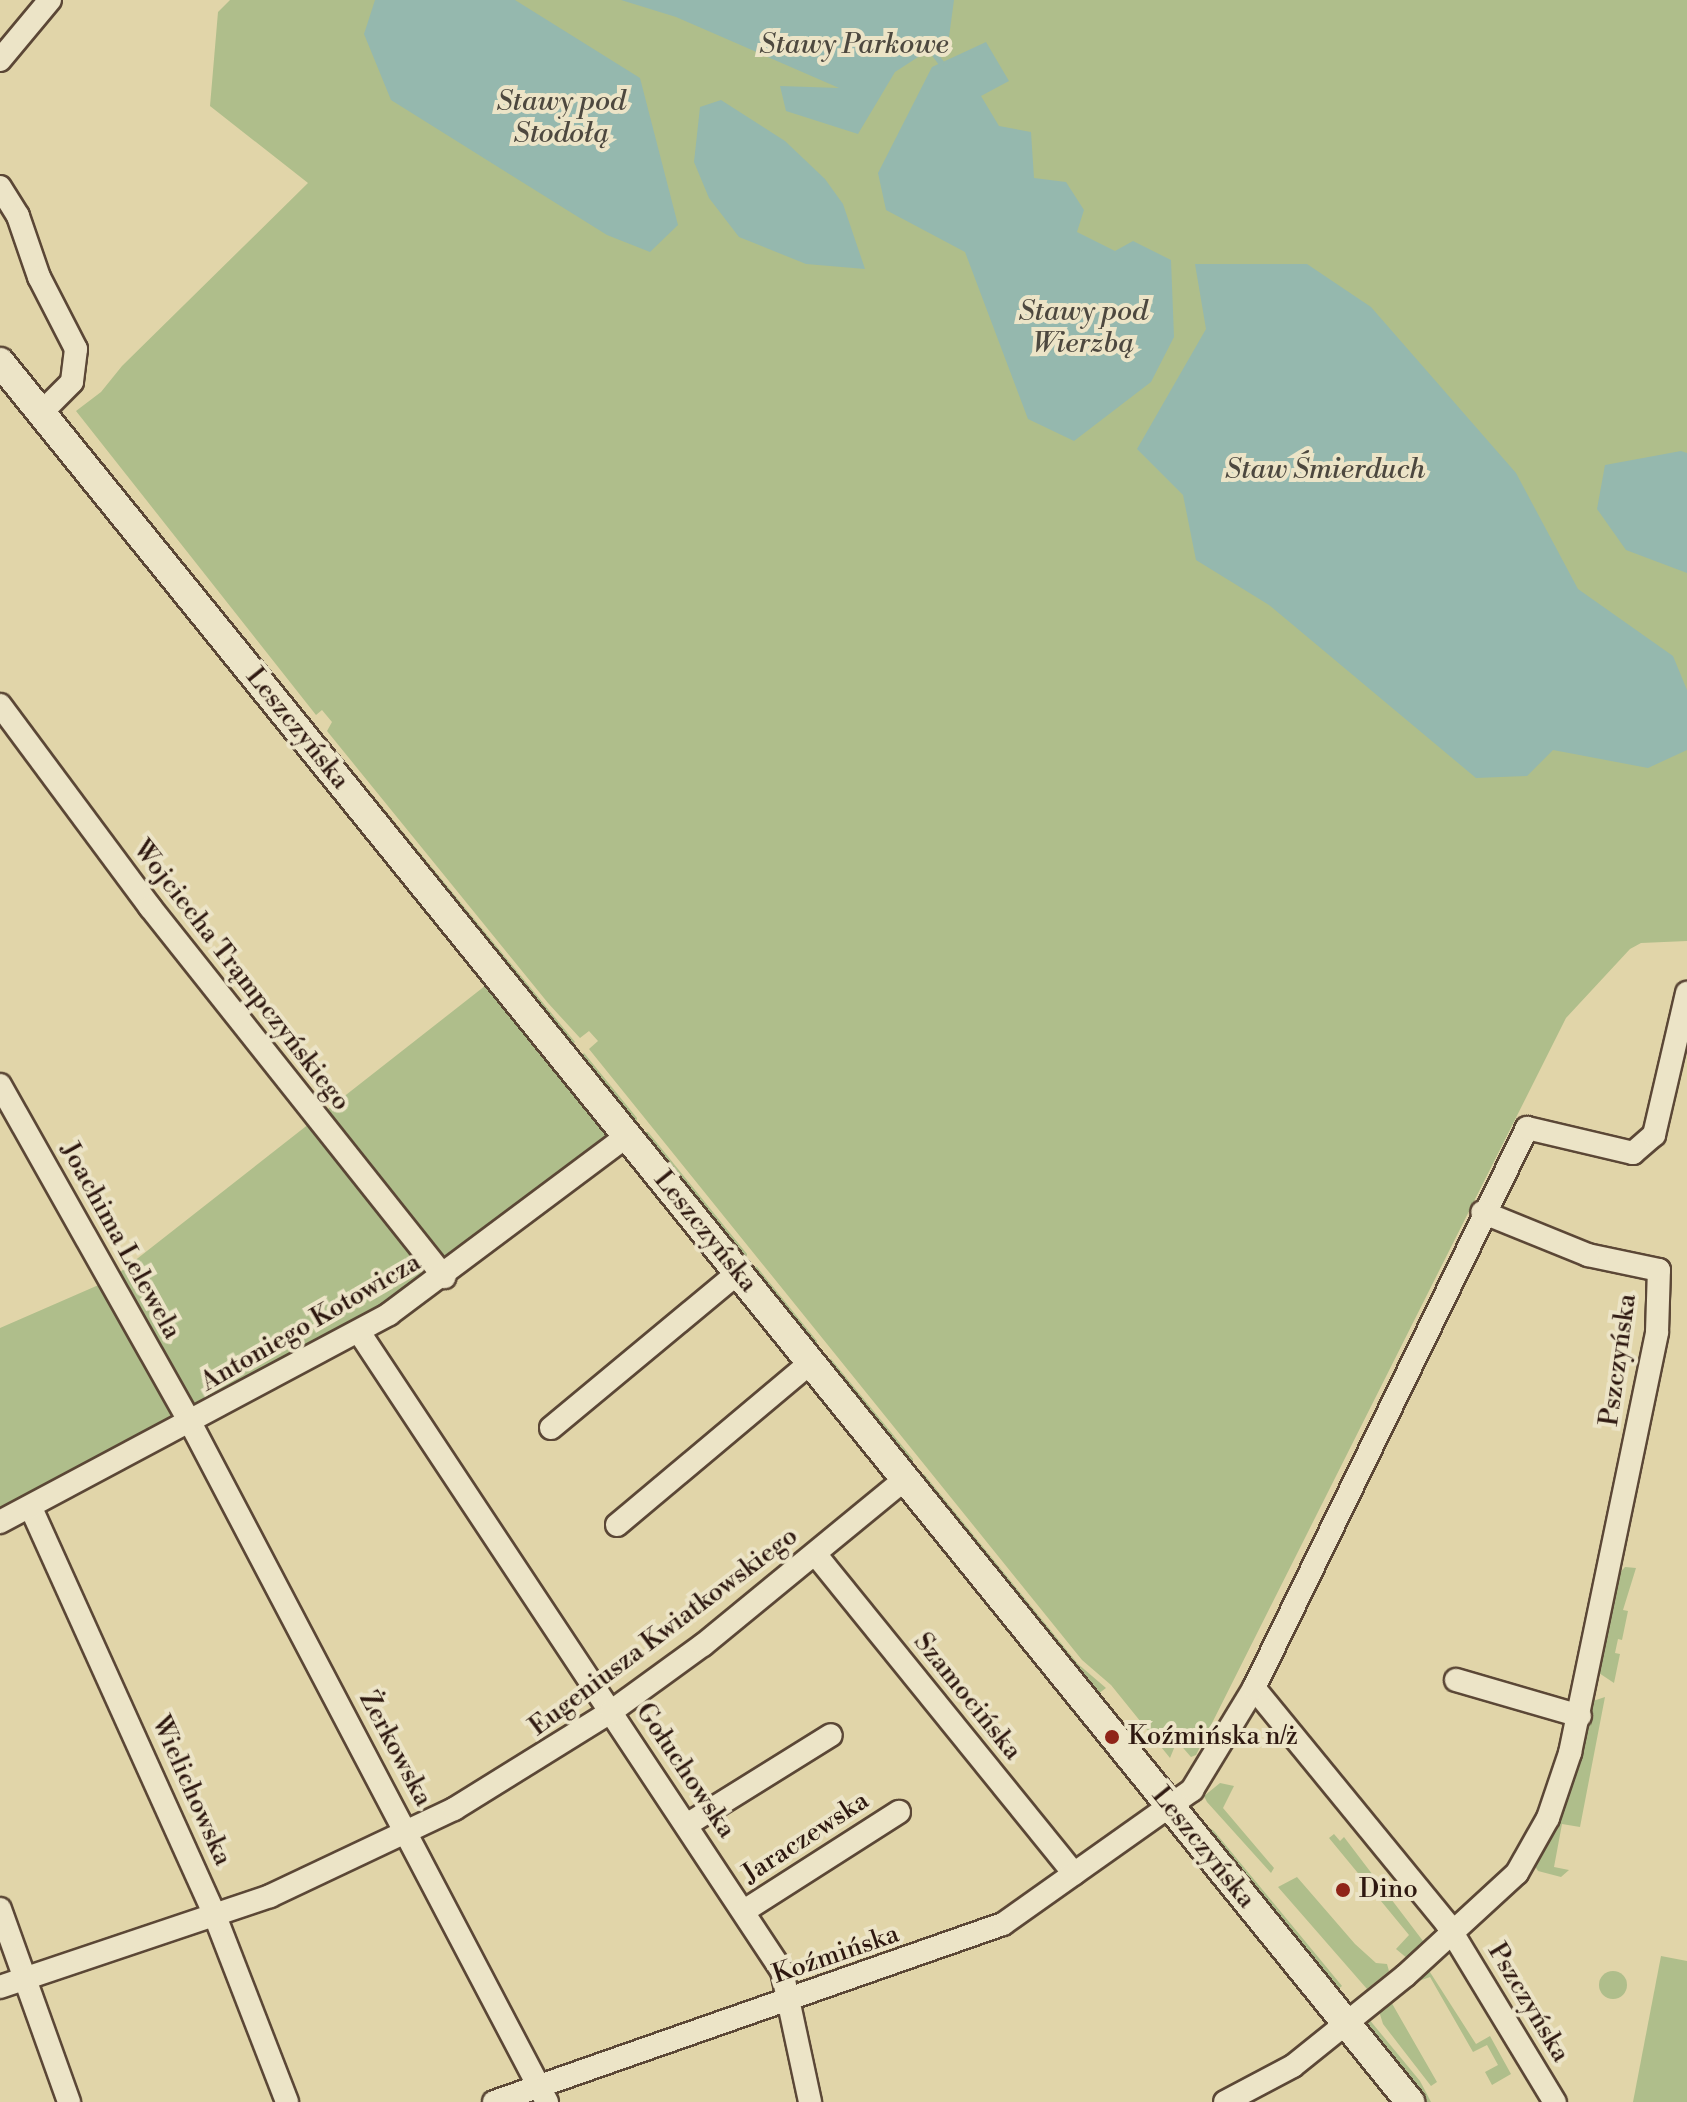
<!DOCTYPE html>
<meta charset="utf-8">
<style>
body{margin:0}
#map{position:relative;width:1687px;height:2102px;overflow:hidden;background:#e1d5a9;font-family:"Libre Bodoni",serif}
div>[style]{position:absolute}
.green>*{inset:0;background:#afbe8b}
.round{border-radius:50%}
.water>*{inset:0;background:#95b8ae}
.stream>*{height:6px;margin:-3px;padding:0 3px;transform-origin:3px;border-radius:3px;background:#95b8ae}
.roads{filter:drop-shadow(2px 0 #5b4736) drop-shadow(-2px 0 #5b4736) drop-shadow(0 2px #5b4736) drop-shadow(0 -2px #5b4736)}
.minor>*{height:22px;margin:-11px;padding:0 11px;transform-origin:11px;border-radius:11px;background:#ece4c7}
.tertiary>*{height:28px;margin:-14px;padding:0 14px;transform-origin:14px;border-radius:14px;background:#ece4c7}
.dots>*{width:22px;height:22px;translate:-50% -50%;box-sizing:border-box;border:4px solid #ece4c7;border-radius:50%}
span{translate:-50% -50%;white-space:nowrap;text-align:center;line-height:1.15;-webkit-text-stroke:8px #ece4c7;paint-order:stroke}
.street-label{font-size:26px;color:#2e1810}
.poi-label{font-size:26px;color:#2e1810}
.left{translate:0 -50%;text-align:left}
.water-label{font-size:28px;color:#4d483f;font-style:italic}
</style>
<div id="map">
<div class="green">
<div style="clip-path:polygon(230px 0,1687px 0,1687px 941px,1641px 943px,1630px 949px,1566px 1018px,1196px 1755px,1191px 1757px,1177px 1741px,1170px 1758px,1111px 1685px,1082px 1660px,589px 1049px,598px 1041px,589px 1031px,580px 1038px,548px 1003px,327px 731px,332px 722px,322px 710px,316px 715px,76px 411px,101px 392px,122px 366px,308px 183px,210px 106px,218px 12px)"></div>
<div style="clip-path:polygon(353px 771px,575px 1042px,568px 1048px,346px 772px)"></div>
<div style="clip-path:polygon(490px 982px,614px 1138px,429px 1275px,182px 1422px,0 1510px,0 1328px,110px 1280px)"></div>
<div style="clip-path:polygon(584px 1053px,637px 1118px,636px 1125px,578px 1059px)"></div>
<div style="clip-path:polygon(641px 1132px,648px 1132px,747px 1254px,746px 1261px)"></div>
<div style="clip-path:polygon(751px 1267px,757px 1267px,817px 1341px,817px 1348px)"></div>
<div style="clip-path:polygon(831px 1359px,913px 1459px,912px 1466px,821px 1360px)"></div>
<div style="clip-path:polygon(918px 1474px,924px 1474px,1078px 1664px,1106px 1688px,1094px 1697px)"></div>
<div style="clip-path:polygon(1625px 1567px,1636px 1568px,1623px 1610px,1628px 1611px,1622px 1640px,1618px 1639px,1615px 1653px,1620px 1654px,1614px 1683px,1599px 1673px,1616px 1577px)"></div>
<div style="clip-path:polygon(1605px 1697px,1580px 1827px,1562px 1824px,1554px 1867px,1569px 1870px,1561px 1877px,1538px 1871px,1533px 1863px,1578px 1752px,1593px 1701px)"></div>
<div style="clip-path:polygon(1220px 1783px,1234px 1786px,1223px 1808px,1274px 1868px,1271px 1873px,1207px 1802px,1204px 1796px)"></div>
<div style="clip-path:polygon(1195px 1818px,1214px 1831px,1342px 1986px,1334px 1992px)"></div>
<div style="clip-path:polygon(1334px 1834px,1340px 1841px,1344px 1837px,1423px 1941px,1425px 1945px,1408px 1959px,1396px 1949px,1409px 1935px,1329px 1838px)"></div>
<div style="clip-path:polygon(1297px 1877px,1355px 1944px,1376px 1963px,1387px 1964px,1389px 1971px,1367px 1989px,1278px 1887px)"></div>
<div style="clip-path:polygon(1661px 1956px,1687px 1961px,1687px 2102px,1633px 2102px)"></div>
<div style="clip-path:polygon(1437px 1960px,1428px 1969px,1476px 2044px,1490px 2036px,1511px 2074px,1492px 2085px,1485px 2072px,1498px 2065px,1487px 2045px,1473px 2052px,1430px 1977px,1416px 1982px,1416px 1979px)"></div>
<div class="round" style="left:1599px;top:1971px;width:28px;height:28px"></div>
<div style="clip-path:polygon(1401px 1991px,1390px 2000px,1437px 2082px,1431px 2086px,1383px 2024px,1378px 2008px)"></div>
<div style="clip-path:polygon(1368px 2018px,1420px 2081px,1431px 2102px,1423px 2102px,1366px 2026px)"></div>
</div>
<div class="water">
<div style="clip-path:polygon(375px 0,515px 0,640px 78px,678px 225px,650px 252px,607px 235px,391px 100px,364px 34px)"></div>
<div style="clip-path:polygon(621px 0,954px 0,949px 37px,895px 72px,858px 134px,786px 111px,780px 86px,839px 88px,676px 17px)"></div>
<div style="clip-path:polygon(986px 42px,1009px 81px,981px 96px,999px 126px,1031px 132px,1034px 178px,1066px 182px,1084px 210px,1077px 232px,1115px 251px,1133px 241px,1171px 260px,1174px 337px,1151px 382px,1074px 441px,1028px 419px,965px 252px,886px 210px,878px 173px,932px 67px)"></div>
<div style="clip-path:polygon(721px 100px,785px 141px,825px 179px,843px 204px,865px 269px,806px 264px,739px 237px,709px 198px,694px 162px,700px 107px)"></div>
<div style="clip-path:polygon(1195px 264px,1307px 264px,1371px 307px,1516px 473px,1578px 589px,1673px 656px,1687px 690px,1687px 750px,1648px 768px,1553px 750px,1527px 776px,1476px 778px,1269px 605px,1196px 560px,1183px 495px,1137px 449px,1206px 329px)"></div>
<div style="clip-path:polygon(1681px 451px,1687px 453px,1687px 573px,1626px 550px,1597px 509px,1605px 465px)"></div>
</div>
<div class="stream">
<div style="left:931px;top:49px;width:17px;rotate:54deg"></div>
</div>
<div class="roads">
<div class="minor">
<div style="left:0;top:60px;width:78px;rotate:-50.2deg"></div>
<div style="left:0;top:187px;width:34px;rotate:58deg"></div>
<div style="left:18px;top:216px;width:65px;rotate:71deg"></div>
<div style="left:39px;top:277px;width:81px;rotate:62.8deg"></div>
<div style="left:76px;top:349px;width:33px;rotate:97deg"></div>
<div style="left:72px;top:382px;width:44px;rotate:135deg"></div>
<div style="left:0;top:705px;width:252px;rotate:53.4deg"></div>
<div style="left:150px;top:907px;width:473px;rotate:51.5deg"></div>
<div style="left:0;top:1085px;width:389px;rotate:60.6deg"></div>
<div style="left:191px;top:1424px;width:766px;rotate:62.3deg"></div>
<div style="left:359px;top:1332px;width:766px;rotate:56.5deg"></div>
<div style="left:782px;top:1971px;width:134px;rotate:77.9deg"></div>
<div style="left:551px;top:1428px;width:243px;rotate:-39.7deg"></div>
<div style="left:31px;top:1508px;width:448px;rotate:65.7deg"></div>
<div style="left:215px;top:1916px;width:199px;rotate:68.8deg"></div>
<div style="left:0;top:1522px;width:441px;rotate:-28.1deg"></div>
<div style="left:389px;top:1314px;width:297px;rotate:-36.8deg"></div>
<div style="left:617px;top:1525px;width:252px;rotate:-40deg"></div>
<div style="left:816px;top:1555px;width:410px;rotate:51deg"></div>
<div style="left:1456px;top:1680px;width:129px;rotate:16.2deg"></div>
<div style="left:1254px;top:1688px;width:305px;rotate:50.7deg"></div>
<div style="left:1447px;top:1924px;width:208px;rotate:58.8deg"></div>
<div style="left:688px;top:1824px;width:168px;rotate:-31.9deg"></div>
<div style="left:0;top:1909px;width:205px;rotate:70.3deg"></div>
<div style="left:744px;top:1911px;width:184px;rotate:-32.6deg"></div>
<div style="left:0;top:1987px;width:285px;rotate:-18.6deg"></div>
<div style="left:270px;top:1896px;width:204px;rotate:-25.3deg"></div>
<div style="left:454px;top:1809px;width:186px;rotate:-31.8deg"></div>
<div style="left:612px;top:1711px;width:112px;rotate:-36deg"></div>
<div style="left:703px;top:1645px;width:260px;rotate:-39.4deg"></div>
<div style="left:494px;top:2102px;width:539px;rotate:-19.28deg"></div>
<div style="left:1003px;top:1924px;width:232px;rotate:-35.3deg"></div>
<div style="left:1192px;top:1790px;width:119px;rotate:-58.7deg"></div>
<div style="left:1254px;top:1688px;width:623px;rotate:-64.01deg"></div>
<div style="left:1527px;top:1128px;width:109px;rotate:13.3deg"></div>
<div style="left:1633px;top:1153px;width:28px;rotate:-41deg"></div>
<div style="left:1654px;top:1135px;width:146px;rotate:-76.9deg"></div>
<div style="left:1225px;top:2102px;width:77px;rotate:-27.9deg"></div>
<div style="left:1293px;top:2066px;width:144px;rotate:-38.8deg"></div>
<div style="left:1405px;top:1976px;width:152px;rotate:-42.6deg"></div>
<div style="left:1517px;top:1873px;width:63px;rotate:-60.6deg"></div>
<div style="left:1548px;top:1818px;width:69px;rotate:-71.3deg"></div>
<div style="left:1570px;top:1753px;width:430px;rotate:-78.3deg"></div>
<div style="left:1657px;top:1332px;width:62px;rotate:-88.2deg"></div>
<div style="left:1659px;top:1270px;width:73px;rotate:-168.1deg"></div>
<div style="left:1588px;top:1255px;width:114px;rotate:-157.9deg"></div>
</div>
<div class="tertiary">
<div style="left:0;top:362px;width:2240px;rotate:50.98deg"></div>
</div>
</div>
<div class="dots">
<div style="left:1112px;top:1737px;background:#8f2418"></div>
<div style="left:1343px;top:1890px;background:#8f2418"></div>
</div>
<div class="street-label">
<span style="left:297px;top:729px;rotate:51deg">Leszczyńska</span>
<span style="left:241px;top:976px;rotate:52deg">Wojciecha Trąmpczyńskiego</span>
<span style="left:705px;top:1232px;rotate:51deg">Leszczyńska</span>
<span style="left:120px;top:1241px;rotate:61deg">Joachima Lelewela</span>
<span style="left:311px;top:1323px;rotate:-30deg">Antoniego Kotowicza</span>
<span style="left:1619px;top:1360px;rotate:-82deg">Pszczyńska</span>
<span style="left:664px;top:1632px;rotate:-37deg">Eugeniusza Kwiatkowskiego</span>
<span style="left:967px;top:1697px;rotate:51deg">Szamocińska</span>
<span style="left:395px;top:1749px;rotate:62deg">Żerkowska</span>
<span style="left:685px;top:1771px;rotate:56deg">Gołuchowska</span>
<span style="left:191px;top:1791px;rotate:66deg">Wielichowska</span>
<span style="left:806px;top:1838px;rotate:-33deg">Jaraczewska</span>
<span style="left:1203px;top:1848px;rotate:51deg">Leszczyńska</span>
<span style="left:836px;top:1955px;rotate:-19deg">Koźmińska</span>
<span style="left:1528px;top:2003px;rotate:59deg">Pszczyńska</span>
</div>
<div class="poi-label">
<span class="left" style="left:1128px;top:1737px">Koźmińska n/ż</span>
<span class="left" style="left:1359px;top:1890px">Dino</span>
</div>
<div class="water-label">
<span style="left:854px;top:45px">Stawy Parkowe</span>
<span style="left:561px;top:118px">Stawy pod<br>Stodołą</span>
<span style="left:1083px;top:328px">Stawy pod<br>Wierzbą</span>
<span style="left:1325px;top:470px">Staw Śmierduch</span>
</div>
</div>
